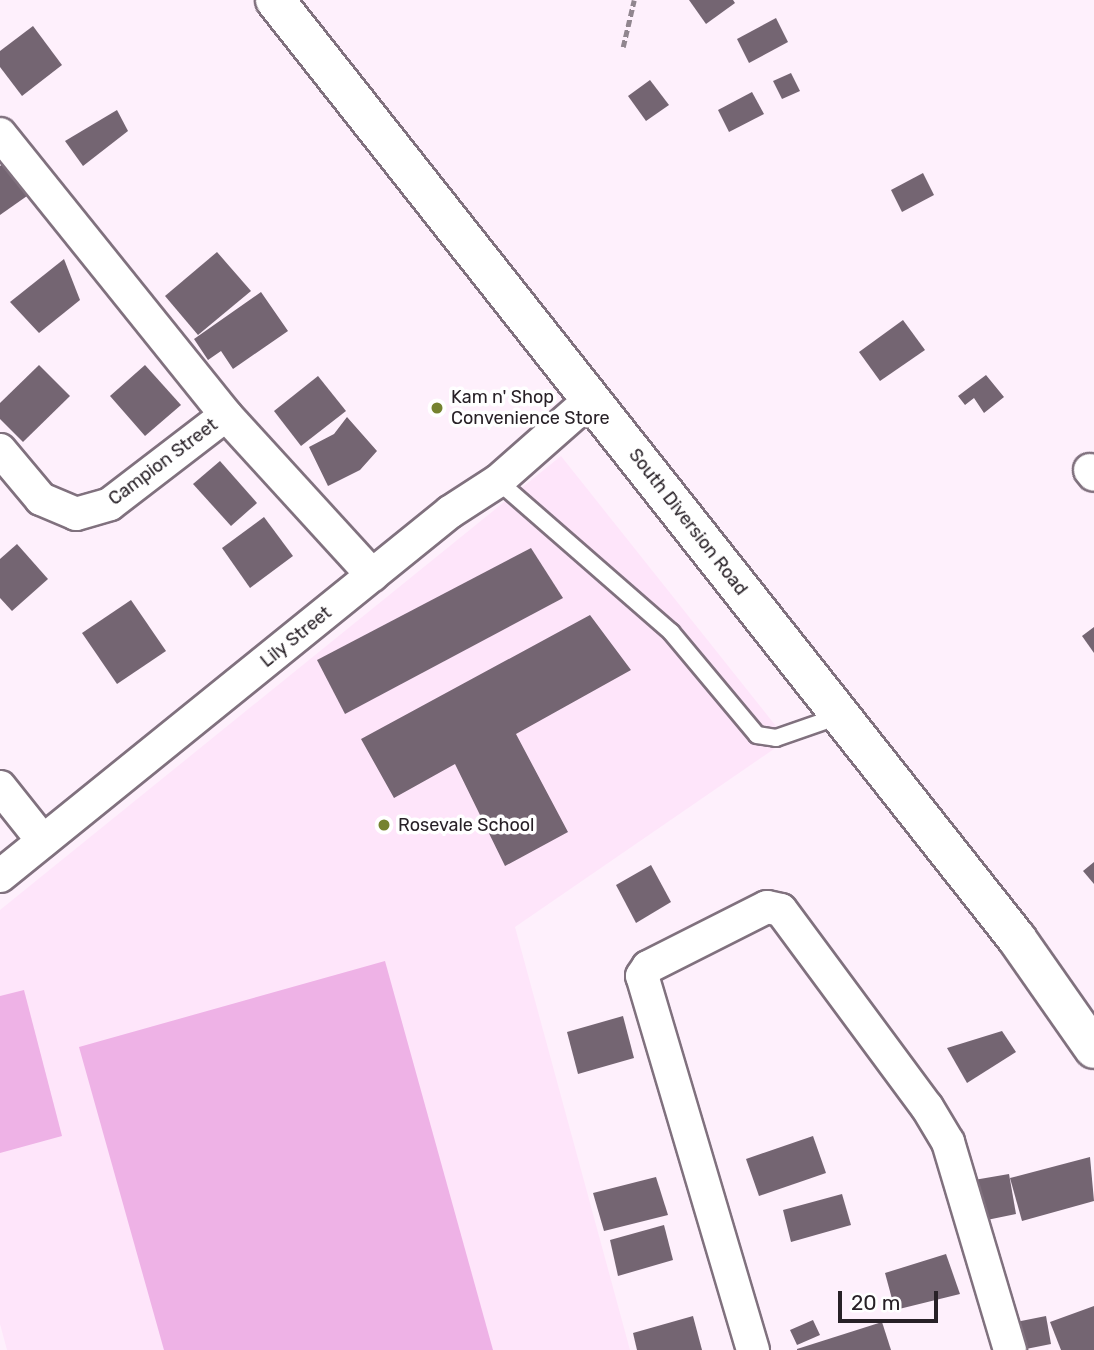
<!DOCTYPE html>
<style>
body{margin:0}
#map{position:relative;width:1094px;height:1350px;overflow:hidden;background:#fef0fc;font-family:Rubik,sans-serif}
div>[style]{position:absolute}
.built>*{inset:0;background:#fee5fa}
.green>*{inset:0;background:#eeb2e6}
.building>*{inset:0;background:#746572}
.path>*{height:4.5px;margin-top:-2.25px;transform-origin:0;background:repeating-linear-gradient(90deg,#91868f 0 7px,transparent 0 10.5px)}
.roads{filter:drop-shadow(2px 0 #80717e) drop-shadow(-2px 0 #80717e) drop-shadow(0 2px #80717e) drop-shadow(0 -2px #80717e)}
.service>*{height:16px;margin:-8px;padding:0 8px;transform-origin:8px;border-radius:8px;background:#fff}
.minor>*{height:32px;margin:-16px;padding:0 16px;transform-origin:16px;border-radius:16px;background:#fff}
.secondary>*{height:38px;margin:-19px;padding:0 19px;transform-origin:19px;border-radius:19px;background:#fff}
.dots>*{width:19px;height:19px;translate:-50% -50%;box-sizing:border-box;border:4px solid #fff;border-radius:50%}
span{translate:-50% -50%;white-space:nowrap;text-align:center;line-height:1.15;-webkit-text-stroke:7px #fff;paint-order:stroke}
.poi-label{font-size:18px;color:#282127}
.left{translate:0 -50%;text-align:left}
.street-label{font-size:18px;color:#282127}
.scale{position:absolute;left:838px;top:1291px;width:100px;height:32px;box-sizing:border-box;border:4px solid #282127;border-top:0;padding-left:9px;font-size:21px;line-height:24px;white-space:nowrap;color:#282127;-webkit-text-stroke:5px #fff;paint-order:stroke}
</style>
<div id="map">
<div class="built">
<div style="clip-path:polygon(561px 456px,787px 740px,515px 927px,630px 1350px,7px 1350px,0 1324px,0 910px)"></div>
</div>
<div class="green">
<div style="clip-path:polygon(385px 961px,493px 1350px,164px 1350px,79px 1047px)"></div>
<div style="clip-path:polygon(24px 990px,62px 1136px,0 1153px,0 996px)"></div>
</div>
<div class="building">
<div style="clip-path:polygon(689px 0,733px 0,735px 3px,706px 24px)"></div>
<div style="clip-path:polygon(776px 18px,788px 42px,749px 63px,737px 39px)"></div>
<div style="clip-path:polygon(33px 26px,62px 65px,22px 96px,0 67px,0 51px)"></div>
<div style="clip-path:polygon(791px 73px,800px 91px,782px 99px,773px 81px)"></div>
<div style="clip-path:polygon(650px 80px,669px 105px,646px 121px,628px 96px)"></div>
<div style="clip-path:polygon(752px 92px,764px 114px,729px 132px,718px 110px)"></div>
<div style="clip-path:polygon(117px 110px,128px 131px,83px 166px,65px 141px)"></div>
<div style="clip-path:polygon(4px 163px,27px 196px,0 215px,0 166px)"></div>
<div style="clip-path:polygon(923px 173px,934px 195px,902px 212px,891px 190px)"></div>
<div style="clip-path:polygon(217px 252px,251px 291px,198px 335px,165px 296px)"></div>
<div style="clip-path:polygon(64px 259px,80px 300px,39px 333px,10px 302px)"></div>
<div style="clip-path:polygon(261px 292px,288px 331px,233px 369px,221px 351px,208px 360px,194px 339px)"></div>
<div style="clip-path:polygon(903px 320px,925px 350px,880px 381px,859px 352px)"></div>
<div style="clip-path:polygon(39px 365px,70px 396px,23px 442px,0 419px,0 403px)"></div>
<div style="clip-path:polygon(145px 365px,181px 405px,145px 436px,110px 396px)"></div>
<div style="clip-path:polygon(986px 375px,1004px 397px,984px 413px,974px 398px,965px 405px,958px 396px)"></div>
<div style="clip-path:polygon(318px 376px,346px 411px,301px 446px,274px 411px)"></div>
<div style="clip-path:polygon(347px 417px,377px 451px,360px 470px,328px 486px,309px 447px,334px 434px)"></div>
<div style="clip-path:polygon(220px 461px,257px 503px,231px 526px,193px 484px)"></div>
<div style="clip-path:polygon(264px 517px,293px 556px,250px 588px,222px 548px)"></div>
<div style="clip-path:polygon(17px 544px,48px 579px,12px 611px,0 598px,0 559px)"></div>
<div style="clip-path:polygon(531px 548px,563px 598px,345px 714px,317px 660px)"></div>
<div style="clip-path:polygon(131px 600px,166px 651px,117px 684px,82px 633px)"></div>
<div style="clip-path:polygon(590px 615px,631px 670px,516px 734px,568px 832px,505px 866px,455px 764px,394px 798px,361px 739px)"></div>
<div style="clip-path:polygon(1094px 627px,1094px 653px,1082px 636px)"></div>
<div style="clip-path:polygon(1094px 862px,1094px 884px,1083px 871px)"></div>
<div style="clip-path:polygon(651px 865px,671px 902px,636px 923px,616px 885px)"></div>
<div style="clip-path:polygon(623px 1016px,634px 1058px,578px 1074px,567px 1032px)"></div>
<div style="clip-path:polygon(1002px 1031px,1016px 1052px,967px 1083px,947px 1048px)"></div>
<div style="clip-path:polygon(813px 1136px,826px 1173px,759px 1196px,746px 1159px)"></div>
<div style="clip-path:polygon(1090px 1157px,1094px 1201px,1022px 1221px,1010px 1178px)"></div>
<div style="clip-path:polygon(1009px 1174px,1016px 1214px,982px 1221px,974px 1180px)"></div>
<div style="clip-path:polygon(656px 1177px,668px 1215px,604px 1231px,593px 1193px)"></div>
<div style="clip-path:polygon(842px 1194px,851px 1225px,791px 1242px,783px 1210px)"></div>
<div style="clip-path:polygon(664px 1225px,673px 1260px,618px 1276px,610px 1240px)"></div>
<div style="clip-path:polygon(946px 1254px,960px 1294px,895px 1310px,885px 1273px)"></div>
<div style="clip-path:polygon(1094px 1306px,1094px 1350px,1061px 1350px,1050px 1322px)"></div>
<div style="clip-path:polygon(693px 1316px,702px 1350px,637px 1350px,633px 1333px)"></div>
<div style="clip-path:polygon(1046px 1316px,1051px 1344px,1021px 1350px,1016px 1322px)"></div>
<div style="clip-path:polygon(813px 1320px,820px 1335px,797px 1345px,790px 1330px)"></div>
<div style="clip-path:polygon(882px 1322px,891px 1350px,797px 1350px,797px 1349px)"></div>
</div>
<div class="path">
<div style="left:623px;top:47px;width:48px;rotate:-76.8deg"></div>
</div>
<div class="roads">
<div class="service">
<div style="left:498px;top:481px;width:230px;rotate:41.1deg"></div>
<div style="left:671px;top:632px;width:134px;rotate:50.1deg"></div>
<div style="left:757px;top:735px;width:19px;rotate:9deg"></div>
<div style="left:776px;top:738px;width:67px;rotate:-19.2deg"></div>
</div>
<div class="minor">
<div style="left:0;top:134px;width:361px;rotate:51.2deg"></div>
<div style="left:226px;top:415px;width:217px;rotate:47.6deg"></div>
<div style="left:0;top:450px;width:64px;rotate:50.1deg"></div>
<div style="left:41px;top:499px;width:38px;rotate:23deg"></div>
<div style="left:76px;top:514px;width:35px;rotate:-16deg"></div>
<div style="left:110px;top:504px;width:146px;rotate:-37.5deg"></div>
<div style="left:1090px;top:470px;width:6px;rotate:51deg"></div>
<div style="left:0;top:787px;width:69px;rotate:51.5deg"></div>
<div style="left:0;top:876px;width:579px;rotate:-38.97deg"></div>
<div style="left:450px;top:512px;width:57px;rotate:-32.9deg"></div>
<div style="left:498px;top:481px;width:124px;rotate:-41.4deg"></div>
<div style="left:753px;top:1350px;width:390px;rotate:-106.5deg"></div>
<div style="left:642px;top:976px;width:11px;rotate:-56deg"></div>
<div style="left:648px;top:967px;width:133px;rotate:-26.8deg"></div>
<div style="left:767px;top:907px;width:14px;rotate:12deg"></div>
<div style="left:781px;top:910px;width:245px;rotate:53.5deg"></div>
<div style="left:927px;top:1107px;width:41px;rotate:59deg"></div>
<div style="left:948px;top:1142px;width:217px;rotate:73.4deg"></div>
</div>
<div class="secondary">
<div style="left:275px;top:0;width:1197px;rotate:51.68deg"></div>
<div style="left:1017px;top:939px;width:134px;rotate:55deg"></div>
</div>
</div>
<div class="dots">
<div style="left:437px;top:408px;background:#75822f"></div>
<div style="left:384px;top:825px;background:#75822f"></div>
</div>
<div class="poi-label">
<span class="left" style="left:451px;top:408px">Kam n' Shop<br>Convenience Store</span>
<span class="left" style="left:398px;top:825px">Rosevale School</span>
</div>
<div class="street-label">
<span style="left:163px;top:462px;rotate:-37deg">Campion Street</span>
<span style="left:688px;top:522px;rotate:52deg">South Diversion Road</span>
<span style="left:296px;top:637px;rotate:-39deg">Lily Street</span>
</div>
<div class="scale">20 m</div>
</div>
